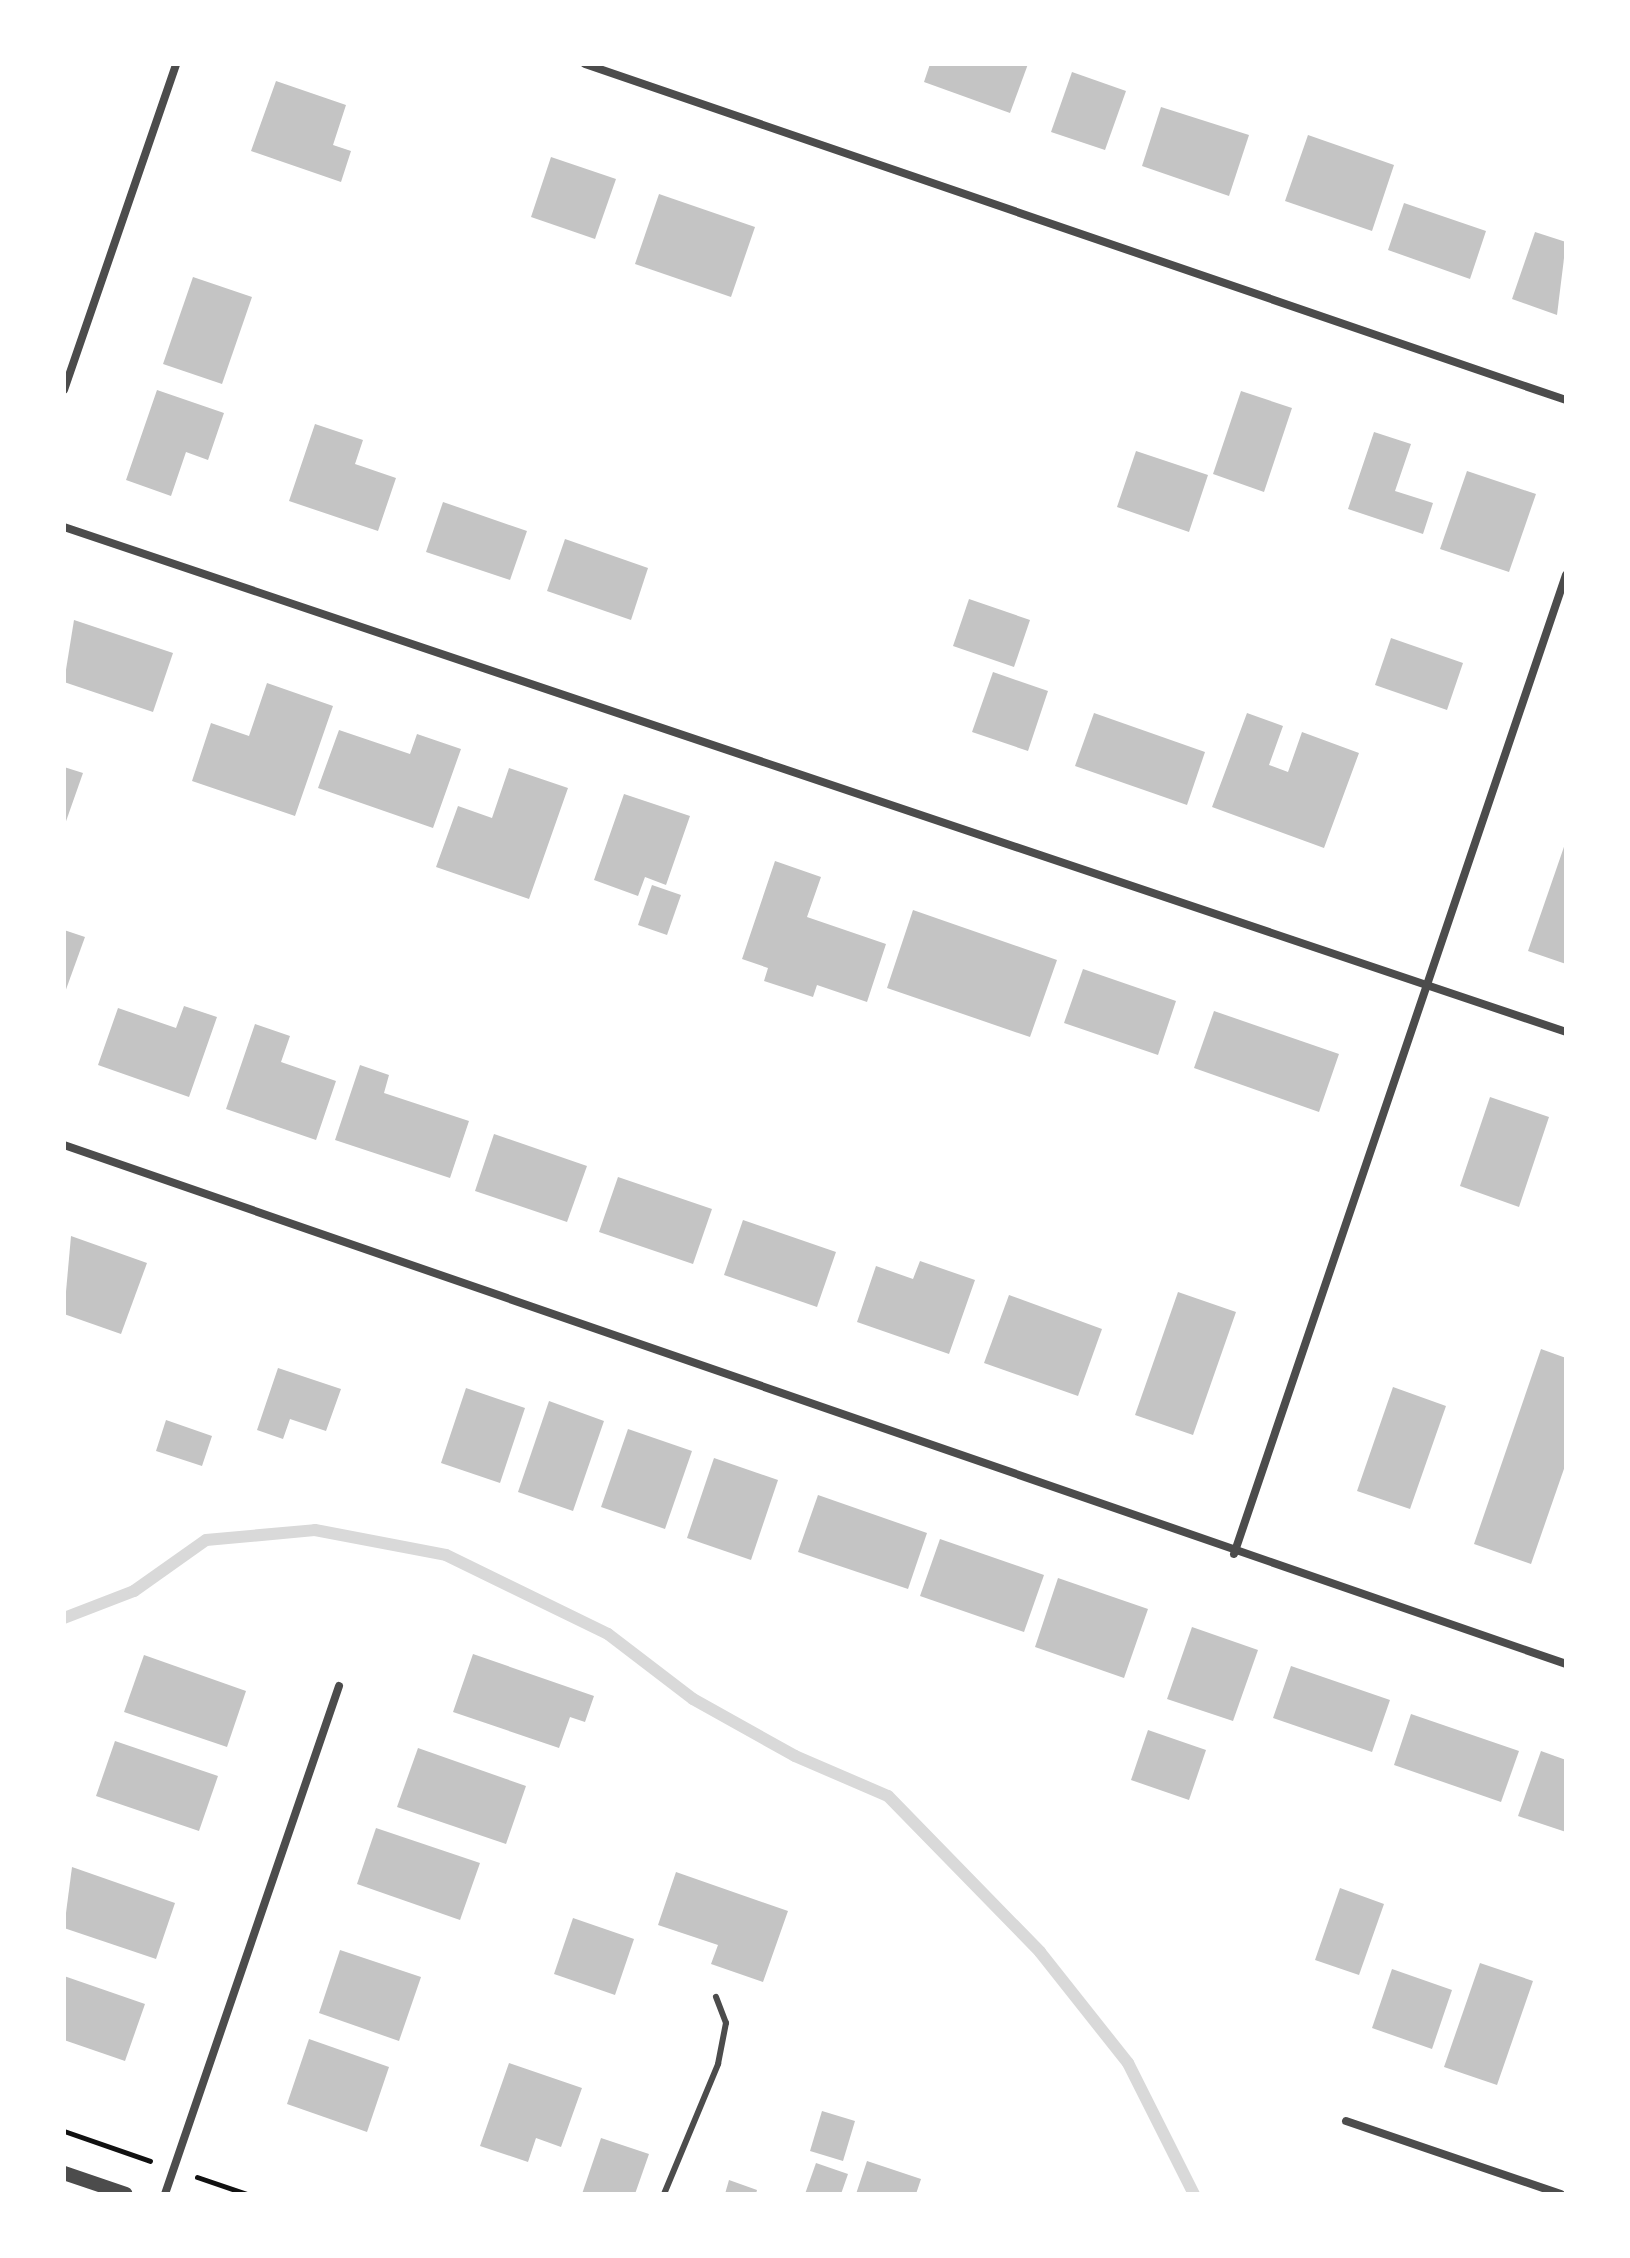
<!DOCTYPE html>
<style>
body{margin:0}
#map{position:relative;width:1630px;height:2258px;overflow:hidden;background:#fff;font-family:"Varela Round",sans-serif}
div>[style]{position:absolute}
.stream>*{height:12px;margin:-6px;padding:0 6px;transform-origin:6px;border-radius:6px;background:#d9d9d9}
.building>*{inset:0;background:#c4c4c4}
.path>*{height:5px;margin:-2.5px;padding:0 2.5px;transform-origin:2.5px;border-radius:2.5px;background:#111}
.service>*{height:6px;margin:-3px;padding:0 3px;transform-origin:3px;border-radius:3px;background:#4c4c4c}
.minor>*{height:8px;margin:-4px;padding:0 4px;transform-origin:4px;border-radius:4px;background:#4c4c4c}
.tertiary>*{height:14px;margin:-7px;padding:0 7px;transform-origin:7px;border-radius:7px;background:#4c4c4c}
span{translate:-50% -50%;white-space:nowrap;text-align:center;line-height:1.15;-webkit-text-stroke:8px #fff;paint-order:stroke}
.frame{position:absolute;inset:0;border:66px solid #fff;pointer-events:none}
</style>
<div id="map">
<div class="stream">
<div style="left:64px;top:1618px;width:75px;rotate:-21.1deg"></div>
<div style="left:134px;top:1591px;width:88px;rotate:-35.3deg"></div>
<div style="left:206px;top:1540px;width:109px;rotate:-5.2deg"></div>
<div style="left:315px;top:1530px;width:133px;rotate:10.8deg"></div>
<div style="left:446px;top:1555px;width:180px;rotate:26deg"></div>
<div style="left:608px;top:1634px;width:107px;rotate:37.4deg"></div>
<div style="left:693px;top:1699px;width:117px;rotate:29.2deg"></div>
<div style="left:795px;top:1756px;width:101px;rotate:23.3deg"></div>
<div style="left:888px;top:1796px;width:218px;rotate:45.7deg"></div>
<div style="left:1040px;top:1952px;width:142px;rotate:51.6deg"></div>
<div style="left:1128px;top:2063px;width:147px;rotate:63.3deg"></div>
</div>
<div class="building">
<div style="clip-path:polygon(930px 64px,1028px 64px,1010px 113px,924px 82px)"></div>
<div style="clip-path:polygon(1072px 72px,1126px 91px,1105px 150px,1051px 132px)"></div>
<div style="clip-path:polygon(276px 81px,346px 105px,333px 145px,351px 151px,341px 182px,251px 151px)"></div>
<div style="clip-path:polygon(1161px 107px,1249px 135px,1229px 196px,1142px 166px)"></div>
<div style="clip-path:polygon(1308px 135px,1394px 165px,1372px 231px,1285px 201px)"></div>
<div style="clip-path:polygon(551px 157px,616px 179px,595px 239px,531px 217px)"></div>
<div style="clip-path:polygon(659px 194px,755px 227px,731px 297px,635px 264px)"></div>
<div style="clip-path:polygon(1404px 203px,1486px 231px,1470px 279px,1388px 250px)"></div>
<div style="clip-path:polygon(1535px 232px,1566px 242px,1557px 315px,1512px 299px)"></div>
<div style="clip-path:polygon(193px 277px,252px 297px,222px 384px,163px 364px)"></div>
<div style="clip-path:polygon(157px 390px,224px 413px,208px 460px,186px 452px,171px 496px,126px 480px)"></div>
<div style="clip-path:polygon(1241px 391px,1292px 408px,1264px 492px,1213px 474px)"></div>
<div style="clip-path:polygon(315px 424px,363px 440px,355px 464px,396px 478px,378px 531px,289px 501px)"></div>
<div style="clip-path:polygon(1374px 432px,1411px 444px,1395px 491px,1433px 503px,1423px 534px,1348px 509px)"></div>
<div style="clip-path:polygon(1136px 451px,1208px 475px,1189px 532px,1117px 507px)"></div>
<div style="clip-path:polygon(1467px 471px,1536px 494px,1509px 572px,1440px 549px)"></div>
<div style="clip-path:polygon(443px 502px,527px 531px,510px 580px,426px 552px)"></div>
<div style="clip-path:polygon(565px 539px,648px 568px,631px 620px,547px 591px)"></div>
<div style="clip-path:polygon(969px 599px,1030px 620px,1014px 667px,953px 646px)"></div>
<div style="clip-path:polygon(74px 620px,173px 653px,153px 712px,64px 682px)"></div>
<div style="clip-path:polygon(1391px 638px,1463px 663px,1447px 710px,1375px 685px)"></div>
<div style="clip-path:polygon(993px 672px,1048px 691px,1028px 751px,972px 732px)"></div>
<div style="clip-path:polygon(267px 683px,333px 706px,295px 816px,192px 781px,211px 723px,249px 736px)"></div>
<div style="clip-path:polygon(1094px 713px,1205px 752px,1187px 805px,1075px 766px)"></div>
<div style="clip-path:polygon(1247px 713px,1283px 726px,1269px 765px,1288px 772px,1302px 732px,1359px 753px,1324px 848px,1212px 807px)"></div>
<div style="clip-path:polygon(339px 730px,410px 754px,417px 734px,461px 749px,433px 828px,318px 788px)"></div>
<div style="clip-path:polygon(64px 767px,83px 773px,64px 827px)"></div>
<div style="clip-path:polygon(509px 768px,568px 788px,529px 899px,436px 867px,458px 806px,492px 818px)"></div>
<div style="clip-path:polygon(624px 794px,690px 816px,666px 885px,645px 877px,638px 896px,594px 880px)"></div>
<div style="clip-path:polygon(1566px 841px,1566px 964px,1528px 951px)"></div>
<div style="clip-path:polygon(775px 861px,821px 877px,807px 917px,886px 944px,867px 1002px,817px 985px,813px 997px,764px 981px,768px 968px,742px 959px)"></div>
<div style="clip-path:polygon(652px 885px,681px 895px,667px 935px,638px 925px)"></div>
<div style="clip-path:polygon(913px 910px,1057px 960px,1030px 1037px,887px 988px)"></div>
<div style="clip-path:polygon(64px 930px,85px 937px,64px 995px)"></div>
<div style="clip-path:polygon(1083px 969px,1176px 1001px,1158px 1055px,1064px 1023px)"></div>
<div style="clip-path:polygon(184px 1006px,217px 1017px,189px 1097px,98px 1065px,118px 1008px,176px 1028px)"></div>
<div style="clip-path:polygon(1214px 1011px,1339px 1054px,1319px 1112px,1194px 1068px)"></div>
<div style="clip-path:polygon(255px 1024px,290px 1036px,281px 1062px,336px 1081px,316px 1140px,226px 1109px)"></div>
<div style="clip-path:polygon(360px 1065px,389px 1075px,384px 1093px,469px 1121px,450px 1178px,335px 1140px)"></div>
<div style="clip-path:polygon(1490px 1097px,1549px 1117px,1519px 1207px,1460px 1186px)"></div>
<div style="clip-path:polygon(494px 1134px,587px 1166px,567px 1222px,475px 1191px)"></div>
<div style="clip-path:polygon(618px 1177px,712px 1209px,693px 1264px,599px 1232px)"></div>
<div style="clip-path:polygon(743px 1220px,836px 1252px,817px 1307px,724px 1275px)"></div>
<div style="clip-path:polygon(71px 1236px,147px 1263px,121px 1334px,64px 1314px)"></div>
<div style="clip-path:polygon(920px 1261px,975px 1280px,949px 1354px,857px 1322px,876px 1266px,913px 1279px)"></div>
<div style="clip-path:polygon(1178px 1292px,1236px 1312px,1193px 1435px,1135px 1415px)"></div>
<div style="clip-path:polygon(1009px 1295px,1102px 1329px,1078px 1396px,984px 1363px)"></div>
<div style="clip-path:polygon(1541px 1349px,1566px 1358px,1566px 1463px,1531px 1564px,1474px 1544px)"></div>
<div style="clip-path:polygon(278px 1368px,341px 1389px,326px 1431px,290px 1419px,283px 1439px,257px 1430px)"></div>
<div style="clip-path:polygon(1393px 1387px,1446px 1406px,1410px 1509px,1357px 1491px)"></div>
<div style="clip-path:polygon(466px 1388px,525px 1408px,500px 1483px,441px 1463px)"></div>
<div style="clip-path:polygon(549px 1401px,604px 1421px,573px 1511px,518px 1492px)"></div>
<div style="clip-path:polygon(166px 1420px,212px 1436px,202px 1466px,156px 1451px)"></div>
<div style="clip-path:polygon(628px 1429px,692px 1451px,665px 1529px,601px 1507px)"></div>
<div style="clip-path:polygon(714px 1458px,778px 1480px,751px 1560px,687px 1538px)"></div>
<div style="clip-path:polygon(818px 1495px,927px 1533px,908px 1589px,798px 1552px)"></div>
<div style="clip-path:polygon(940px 1539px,1044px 1575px,1024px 1632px,920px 1596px)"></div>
<div style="clip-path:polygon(1058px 1578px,1148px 1609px,1124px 1678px,1035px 1647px)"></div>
<div style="clip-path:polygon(1192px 1627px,1258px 1650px,1233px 1721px,1167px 1699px)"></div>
<div style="clip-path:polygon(473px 1654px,594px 1696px,585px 1722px,570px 1717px,559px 1748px,453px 1712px)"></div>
<div style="clip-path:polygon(144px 1655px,246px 1691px,227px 1747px,124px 1712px)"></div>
<div style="clip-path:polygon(1291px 1666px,1390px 1700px,1372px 1752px,1273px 1718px)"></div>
<div style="clip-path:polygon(1411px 1714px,1519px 1751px,1501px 1802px,1394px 1765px)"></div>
<div style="clip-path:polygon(1148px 1730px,1206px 1750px,1189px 1800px,1131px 1780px)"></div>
<div style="clip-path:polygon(115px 1741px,218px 1776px,199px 1831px,96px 1796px)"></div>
<div style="clip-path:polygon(418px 1748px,526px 1786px,506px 1844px,397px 1807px)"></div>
<div style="clip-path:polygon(1541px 1751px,1566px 1760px,1566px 1832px,1518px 1816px)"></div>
<div style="clip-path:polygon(376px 1828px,480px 1863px,460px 1920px,357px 1884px)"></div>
<div style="clip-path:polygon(72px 1867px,175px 1903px,156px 1959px,64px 1928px)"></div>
<div style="clip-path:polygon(676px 1872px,788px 1911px,763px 1982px,711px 1964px,718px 1945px,658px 1925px)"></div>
<div style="clip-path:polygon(1340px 1888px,1384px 1904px,1359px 1975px,1315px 1960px)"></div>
<div style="clip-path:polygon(573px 1918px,634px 1939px,615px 1995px,554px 1974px)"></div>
<div style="clip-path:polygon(340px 1950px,421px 1977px,399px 2041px,319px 2013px)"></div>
<div style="clip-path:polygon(1480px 1963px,1533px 1981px,1497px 2085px,1444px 2067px)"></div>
<div style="clip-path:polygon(1392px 1969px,1452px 1990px,1432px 2049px,1372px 2028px)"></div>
<div style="clip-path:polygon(64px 1976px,145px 2004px,125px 2061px,64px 2040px)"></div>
<div style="clip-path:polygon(309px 2039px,389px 2067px,367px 2132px,287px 2104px)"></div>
<div style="clip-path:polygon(509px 2063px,582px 2088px,561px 2147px,536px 2138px,528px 2162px,480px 2146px)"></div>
<div style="clip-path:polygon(822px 2111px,855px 2121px,843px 2161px,810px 2151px)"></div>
<div style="clip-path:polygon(601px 2138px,649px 2154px,635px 2194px,582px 2194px)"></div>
<div style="clip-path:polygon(867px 2161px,921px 2179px,916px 2194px,856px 2194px)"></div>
<div style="clip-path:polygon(816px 2163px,848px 2174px,841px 2194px,805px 2194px)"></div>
<div style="clip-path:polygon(729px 2180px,757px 2190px,756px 2194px,725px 2194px)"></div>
</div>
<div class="path">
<div style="left:64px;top:2131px;width:91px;rotate:19.2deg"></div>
<div style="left:197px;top:2177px;width:53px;rotate:18.8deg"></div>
</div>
<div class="service">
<div style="left:664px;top:2194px;width:141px;rotate:-67.4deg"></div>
<div style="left:718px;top:2064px;width:42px;rotate:-79deg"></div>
<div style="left:726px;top:2023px;width:28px;rotate:-111deg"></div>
</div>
<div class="minor">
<div style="left:585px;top:64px;width:1037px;rotate:18.91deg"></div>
<div style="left:64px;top:390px;width:345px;rotate:-71deg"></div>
<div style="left:64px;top:527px;width:1585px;rotate:18.58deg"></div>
<div style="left:64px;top:1145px;width:1589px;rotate:19.06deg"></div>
<div style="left:1234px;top:1554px;width:1034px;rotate:-71.27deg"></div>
<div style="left:1346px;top:2121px;width:227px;rotate:18.8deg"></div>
<div style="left:165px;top:2194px;width:537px;rotate:-71.09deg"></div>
</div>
<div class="tertiary">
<div style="left:64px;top:2173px;width:65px;rotate:18.7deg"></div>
</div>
<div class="frame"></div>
</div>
